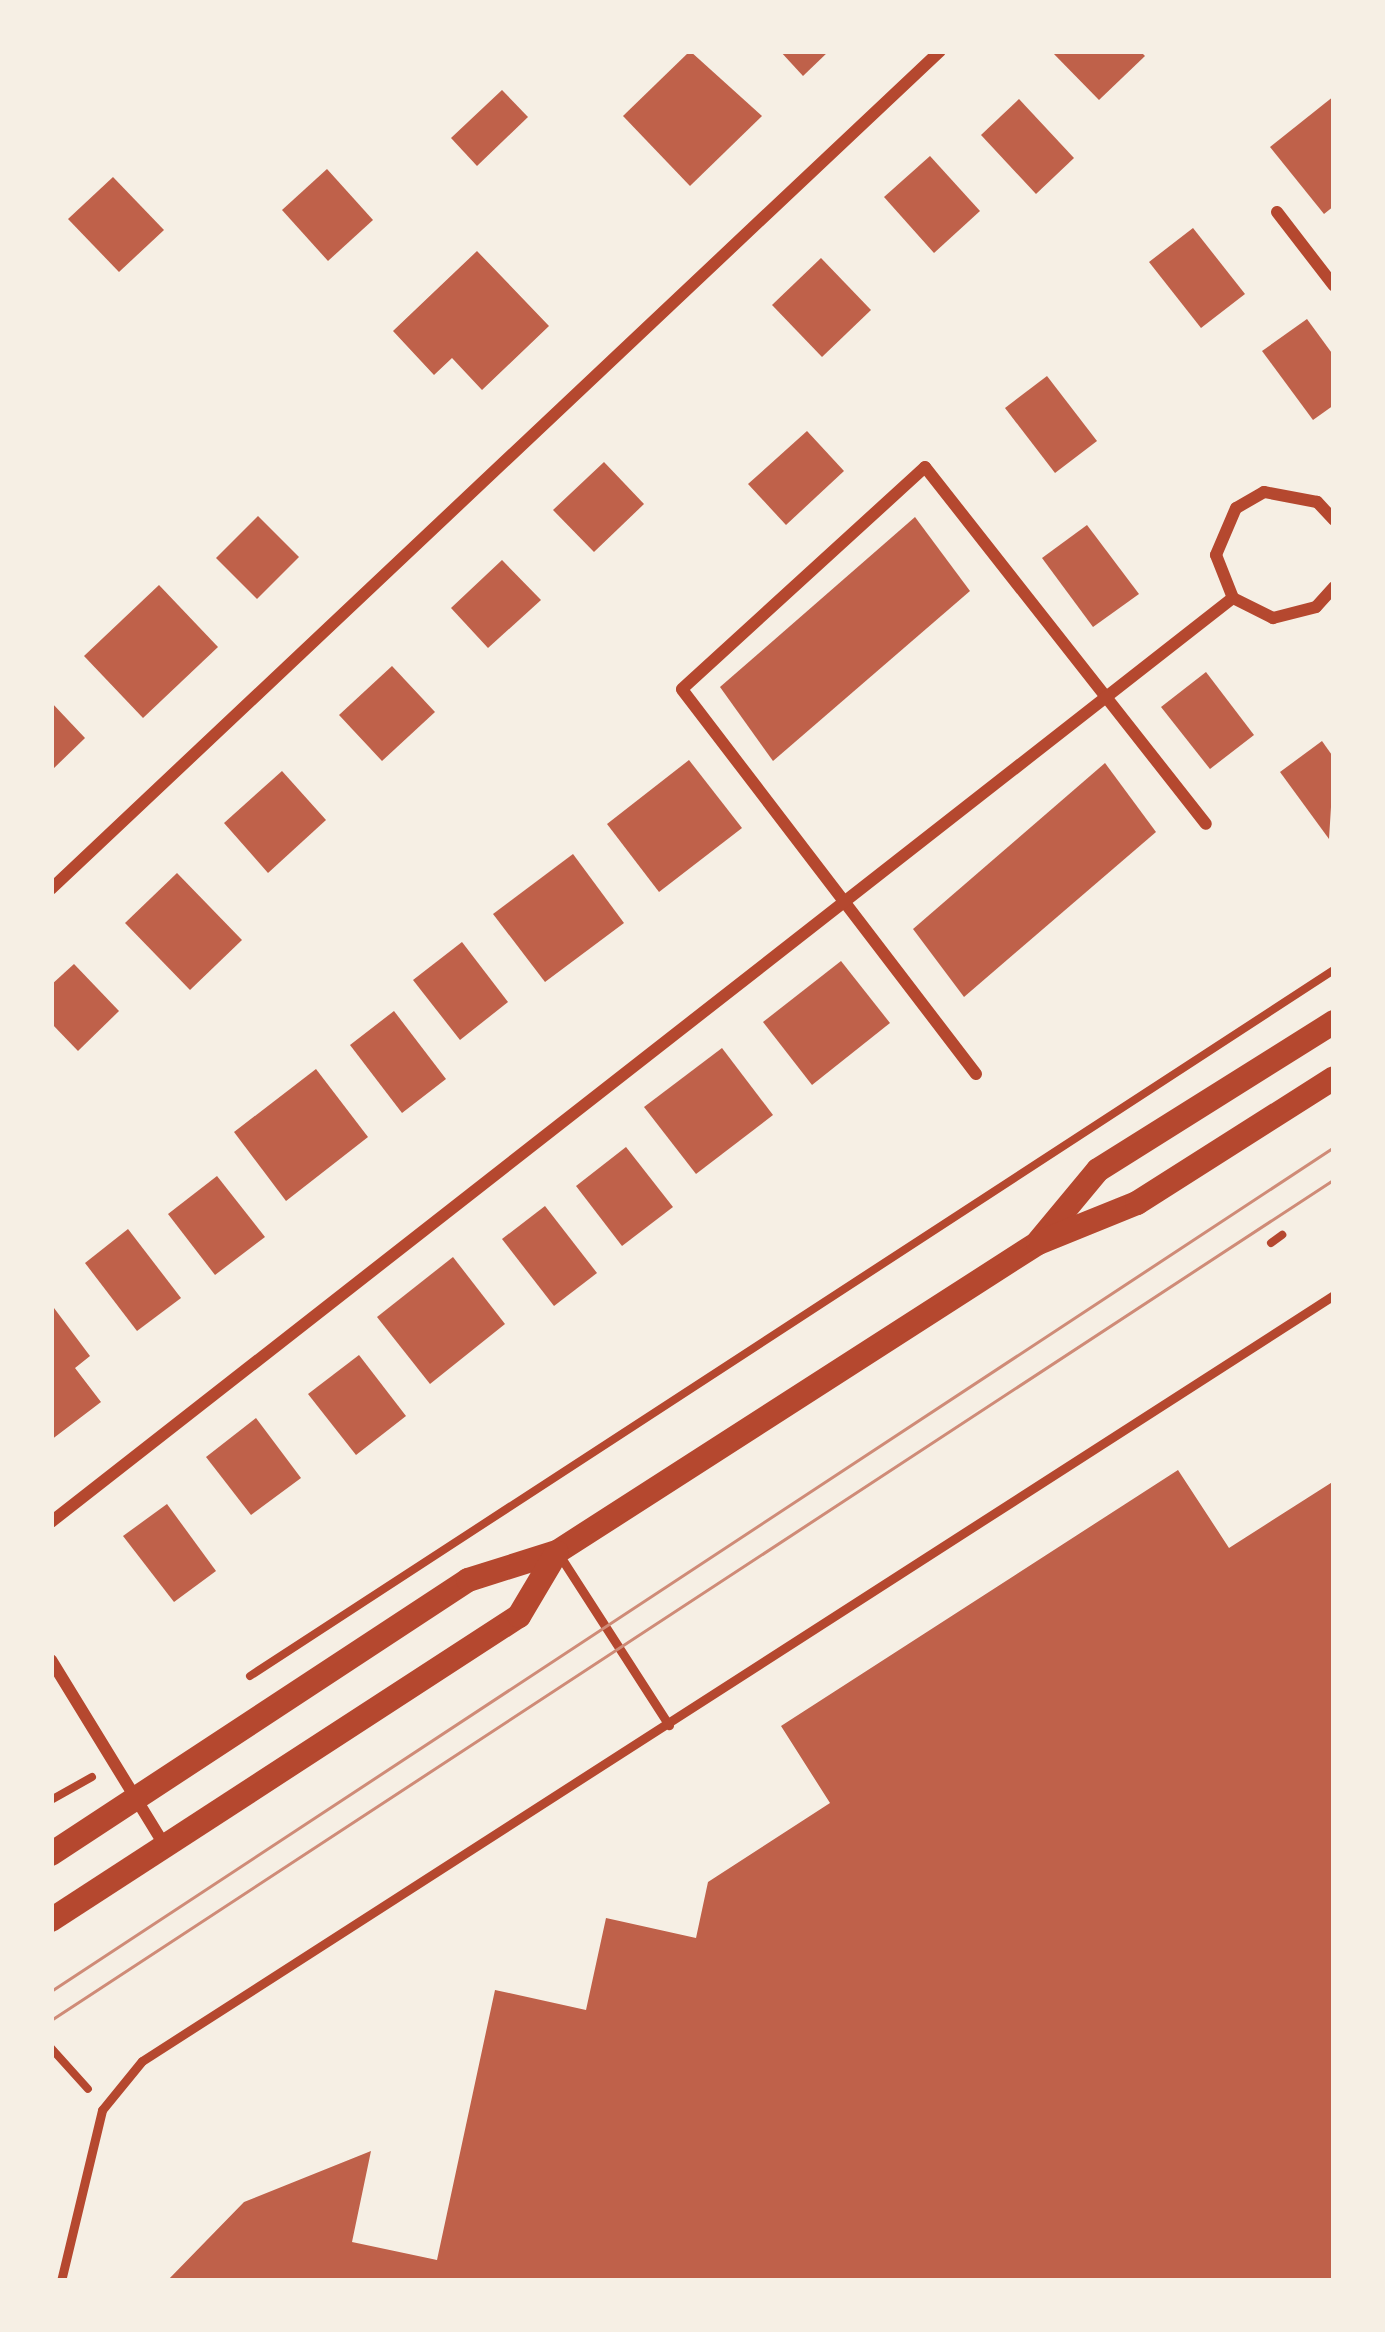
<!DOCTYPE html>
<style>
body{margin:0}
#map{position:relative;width:1385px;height:2332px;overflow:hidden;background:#f6efe4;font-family:"Fira Sans",sans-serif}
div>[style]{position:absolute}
.building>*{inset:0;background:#bf614a}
.path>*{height:8px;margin:-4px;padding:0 4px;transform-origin:4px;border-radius:4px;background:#b5482f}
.service>*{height:9px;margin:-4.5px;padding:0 4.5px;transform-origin:4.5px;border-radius:4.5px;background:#b5482f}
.minor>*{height:12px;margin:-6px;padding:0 6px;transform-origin:6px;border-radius:6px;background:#b5482f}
.secondary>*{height:24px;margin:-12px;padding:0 12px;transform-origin:12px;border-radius:12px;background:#b5482f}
.tram>*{height:3px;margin:-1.5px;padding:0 1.5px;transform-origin:1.5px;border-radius:1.5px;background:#cf8b77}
span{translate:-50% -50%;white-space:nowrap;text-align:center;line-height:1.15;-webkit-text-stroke:9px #f6efe4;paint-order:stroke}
.frame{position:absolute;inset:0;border:54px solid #f6efe4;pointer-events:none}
</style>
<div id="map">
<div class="building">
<div style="clip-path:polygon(690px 51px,762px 116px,690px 186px,623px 116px)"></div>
<div style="clip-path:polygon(780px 51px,829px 51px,803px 76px)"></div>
<div style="clip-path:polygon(1051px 51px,1140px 51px,1145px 56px,1099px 100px)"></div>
<div style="clip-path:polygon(502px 90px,528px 117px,477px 166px,451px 138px)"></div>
<div style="clip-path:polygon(1334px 96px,1334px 206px,1324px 214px,1270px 147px)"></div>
<div style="clip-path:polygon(1019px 99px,1074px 158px,1036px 194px,981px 135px)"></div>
<div style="clip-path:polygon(930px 156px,980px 211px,934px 253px,884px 197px)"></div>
<div style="clip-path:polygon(327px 169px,373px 220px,328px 261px,282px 210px)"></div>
<div style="clip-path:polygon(113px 177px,164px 230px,119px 272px,68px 219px)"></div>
<div style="clip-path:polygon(1193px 228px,1245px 294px,1201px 328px,1149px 262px)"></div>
<div style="clip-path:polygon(477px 251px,549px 326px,482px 390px,452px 358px,434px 375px,393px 331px)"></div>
<div style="clip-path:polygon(821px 258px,871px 310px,822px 357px,772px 305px)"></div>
<div style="clip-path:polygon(1307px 319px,1334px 356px,1334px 405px,1313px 420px,1262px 351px)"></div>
<div style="clip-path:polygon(1047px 376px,1097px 441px,1055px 473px,1005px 408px)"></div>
<div style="clip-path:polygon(807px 431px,844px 471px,786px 525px,748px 484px)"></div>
<div style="clip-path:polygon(604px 462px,644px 504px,594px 552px,553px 510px)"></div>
<div style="clip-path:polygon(258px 516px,299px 557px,257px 599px,216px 558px)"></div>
<div style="clip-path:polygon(915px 517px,970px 591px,773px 761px,720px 687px)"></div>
<div style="clip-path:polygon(1087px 525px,1139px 594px,1093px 627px,1042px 558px)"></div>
<div style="clip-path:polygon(502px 560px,541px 600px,488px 648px,451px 608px)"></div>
<div style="clip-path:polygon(159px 585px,218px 647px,143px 718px,84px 656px)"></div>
<div style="clip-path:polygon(392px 666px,435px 712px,382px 761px,339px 715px)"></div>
<div style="clip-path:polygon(1206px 672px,1254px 735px,1210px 769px,1161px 707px)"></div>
<div style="clip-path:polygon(51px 702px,85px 738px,51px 771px)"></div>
<div style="clip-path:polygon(1322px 741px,1334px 758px,1329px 839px,1280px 772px)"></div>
<div style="clip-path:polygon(689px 760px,742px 828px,659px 892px,607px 824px)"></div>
<div style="clip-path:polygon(1105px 763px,1156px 832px,964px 997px,913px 929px)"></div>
<div style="clip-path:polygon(282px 771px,326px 820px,268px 873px,224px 823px)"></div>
<div style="clip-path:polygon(573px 854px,624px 923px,545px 982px,493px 914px)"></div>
<div style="clip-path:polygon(177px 873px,242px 940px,190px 990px,125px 923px)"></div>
<div style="clip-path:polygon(462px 942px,508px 1002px,460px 1040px,413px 980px)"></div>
<div style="clip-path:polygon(841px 961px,890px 1023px,812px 1085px,763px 1022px)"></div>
<div style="clip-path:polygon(74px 964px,119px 1011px,78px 1051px,51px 1023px,51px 985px)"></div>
<div style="clip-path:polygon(394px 1011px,446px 1079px,402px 1113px,350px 1045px)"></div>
<div style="clip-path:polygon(722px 1048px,773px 1115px,696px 1174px,644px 1107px)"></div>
<div style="clip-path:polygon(316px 1069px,368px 1137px,286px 1201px,234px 1132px)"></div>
<div style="clip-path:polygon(626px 1147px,673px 1207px,622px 1246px,576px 1186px)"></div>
<div style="clip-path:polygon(217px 1176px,265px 1237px,215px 1275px,168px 1214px)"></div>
<div style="clip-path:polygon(545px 1206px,597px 1273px,554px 1306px,502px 1239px)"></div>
<div style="clip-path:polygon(128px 1229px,181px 1298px,137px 1331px,85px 1263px)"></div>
<div style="clip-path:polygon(453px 1257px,505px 1324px,430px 1384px,377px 1317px)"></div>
<div style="clip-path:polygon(51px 1304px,90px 1356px,75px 1368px,101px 1402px,51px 1440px)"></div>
<div style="clip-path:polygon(359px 1355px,406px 1416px,356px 1455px,308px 1394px)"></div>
<div style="clip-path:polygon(256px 1418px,301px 1478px,251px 1515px,206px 1457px)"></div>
<div style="clip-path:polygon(1178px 1470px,1229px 1548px,1334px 1481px,1334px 2281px,167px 2281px,244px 2202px,371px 2151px,352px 2242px,437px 2260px,495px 1990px,586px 2010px,606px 1918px,696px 1938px,708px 1882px,830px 1803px,781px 1726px)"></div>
<div style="clip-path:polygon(167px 1504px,216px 1571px,174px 1602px,123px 1536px)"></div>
</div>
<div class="path">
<div style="left:1271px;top:1243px;width:14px;rotate:-36deg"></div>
<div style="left:250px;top:1676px;width:1294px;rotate:-33.08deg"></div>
<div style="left:51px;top:1800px;width:47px;rotate:-29.3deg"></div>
<div style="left:51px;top:2048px;width:55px;rotate:47.9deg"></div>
</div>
<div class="service">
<div style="left:558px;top:1553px;width:205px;rotate:57.2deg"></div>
<div style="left:61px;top:2281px;width:176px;rotate:-76.5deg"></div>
<div style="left:102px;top:2110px;width:63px;rotate:-50.8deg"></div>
<div style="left:142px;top:2061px;width:1417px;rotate:-32.73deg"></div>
</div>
<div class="minor">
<div style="left:1277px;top:212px;width:93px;rotate:52.4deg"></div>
<div style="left:1334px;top:520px;width:25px;rotate:-133deg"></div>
<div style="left:1317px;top:502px;width:54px;rotate:-169.3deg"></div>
<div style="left:1264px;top:492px;width:32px;rotate:150deg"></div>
<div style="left:1236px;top:508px;width:51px;rotate:113.1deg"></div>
<div style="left:1216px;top:555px;width:46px;rotate:68.4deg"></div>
<div style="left:1233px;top:598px;width:45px;rotate:26.6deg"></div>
<div style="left:1273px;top:618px;width:44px;rotate:-14.3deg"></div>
<div style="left:1316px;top:607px;width:27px;rotate:-48deg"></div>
<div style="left:51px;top:889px;width:1222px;rotate:-43.31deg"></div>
<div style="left:976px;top:1074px;width:484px;rotate:-127.4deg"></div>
<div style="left:682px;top:689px;width:329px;rotate:-42.4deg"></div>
<div style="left:925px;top:467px;width:454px;rotate:51.8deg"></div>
<div style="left:51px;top:1522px;width:1500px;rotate:-38.02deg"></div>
<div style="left:51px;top:1660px;width:218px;rotate:58.5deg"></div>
</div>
<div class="secondary">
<div style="left:1039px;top:1241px;width:92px;rotate:-50.3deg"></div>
<div style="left:1098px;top:1170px;width:279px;rotate:-32.1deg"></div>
<div style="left:51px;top:1854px;width:499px;rotate:-33.3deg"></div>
<div style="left:468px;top:1580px;width:93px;rotate:-17.5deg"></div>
<div style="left:557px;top:1552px;width:572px;rotate:-32.72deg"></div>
<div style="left:1038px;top:1243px;width:107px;rotate:-22deg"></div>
<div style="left:1137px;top:1203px;width:233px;rotate:-32.4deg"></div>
<div style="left:51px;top:1920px;width:558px;rotate:-33.01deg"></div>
<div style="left:519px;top:1616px;width:74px;rotate:-59.3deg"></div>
</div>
<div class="tram">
<div style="left:51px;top:1991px;width:1536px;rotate:-33.34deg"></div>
<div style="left:51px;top:2020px;width:1534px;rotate:-33.24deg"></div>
</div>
<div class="frame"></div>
</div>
